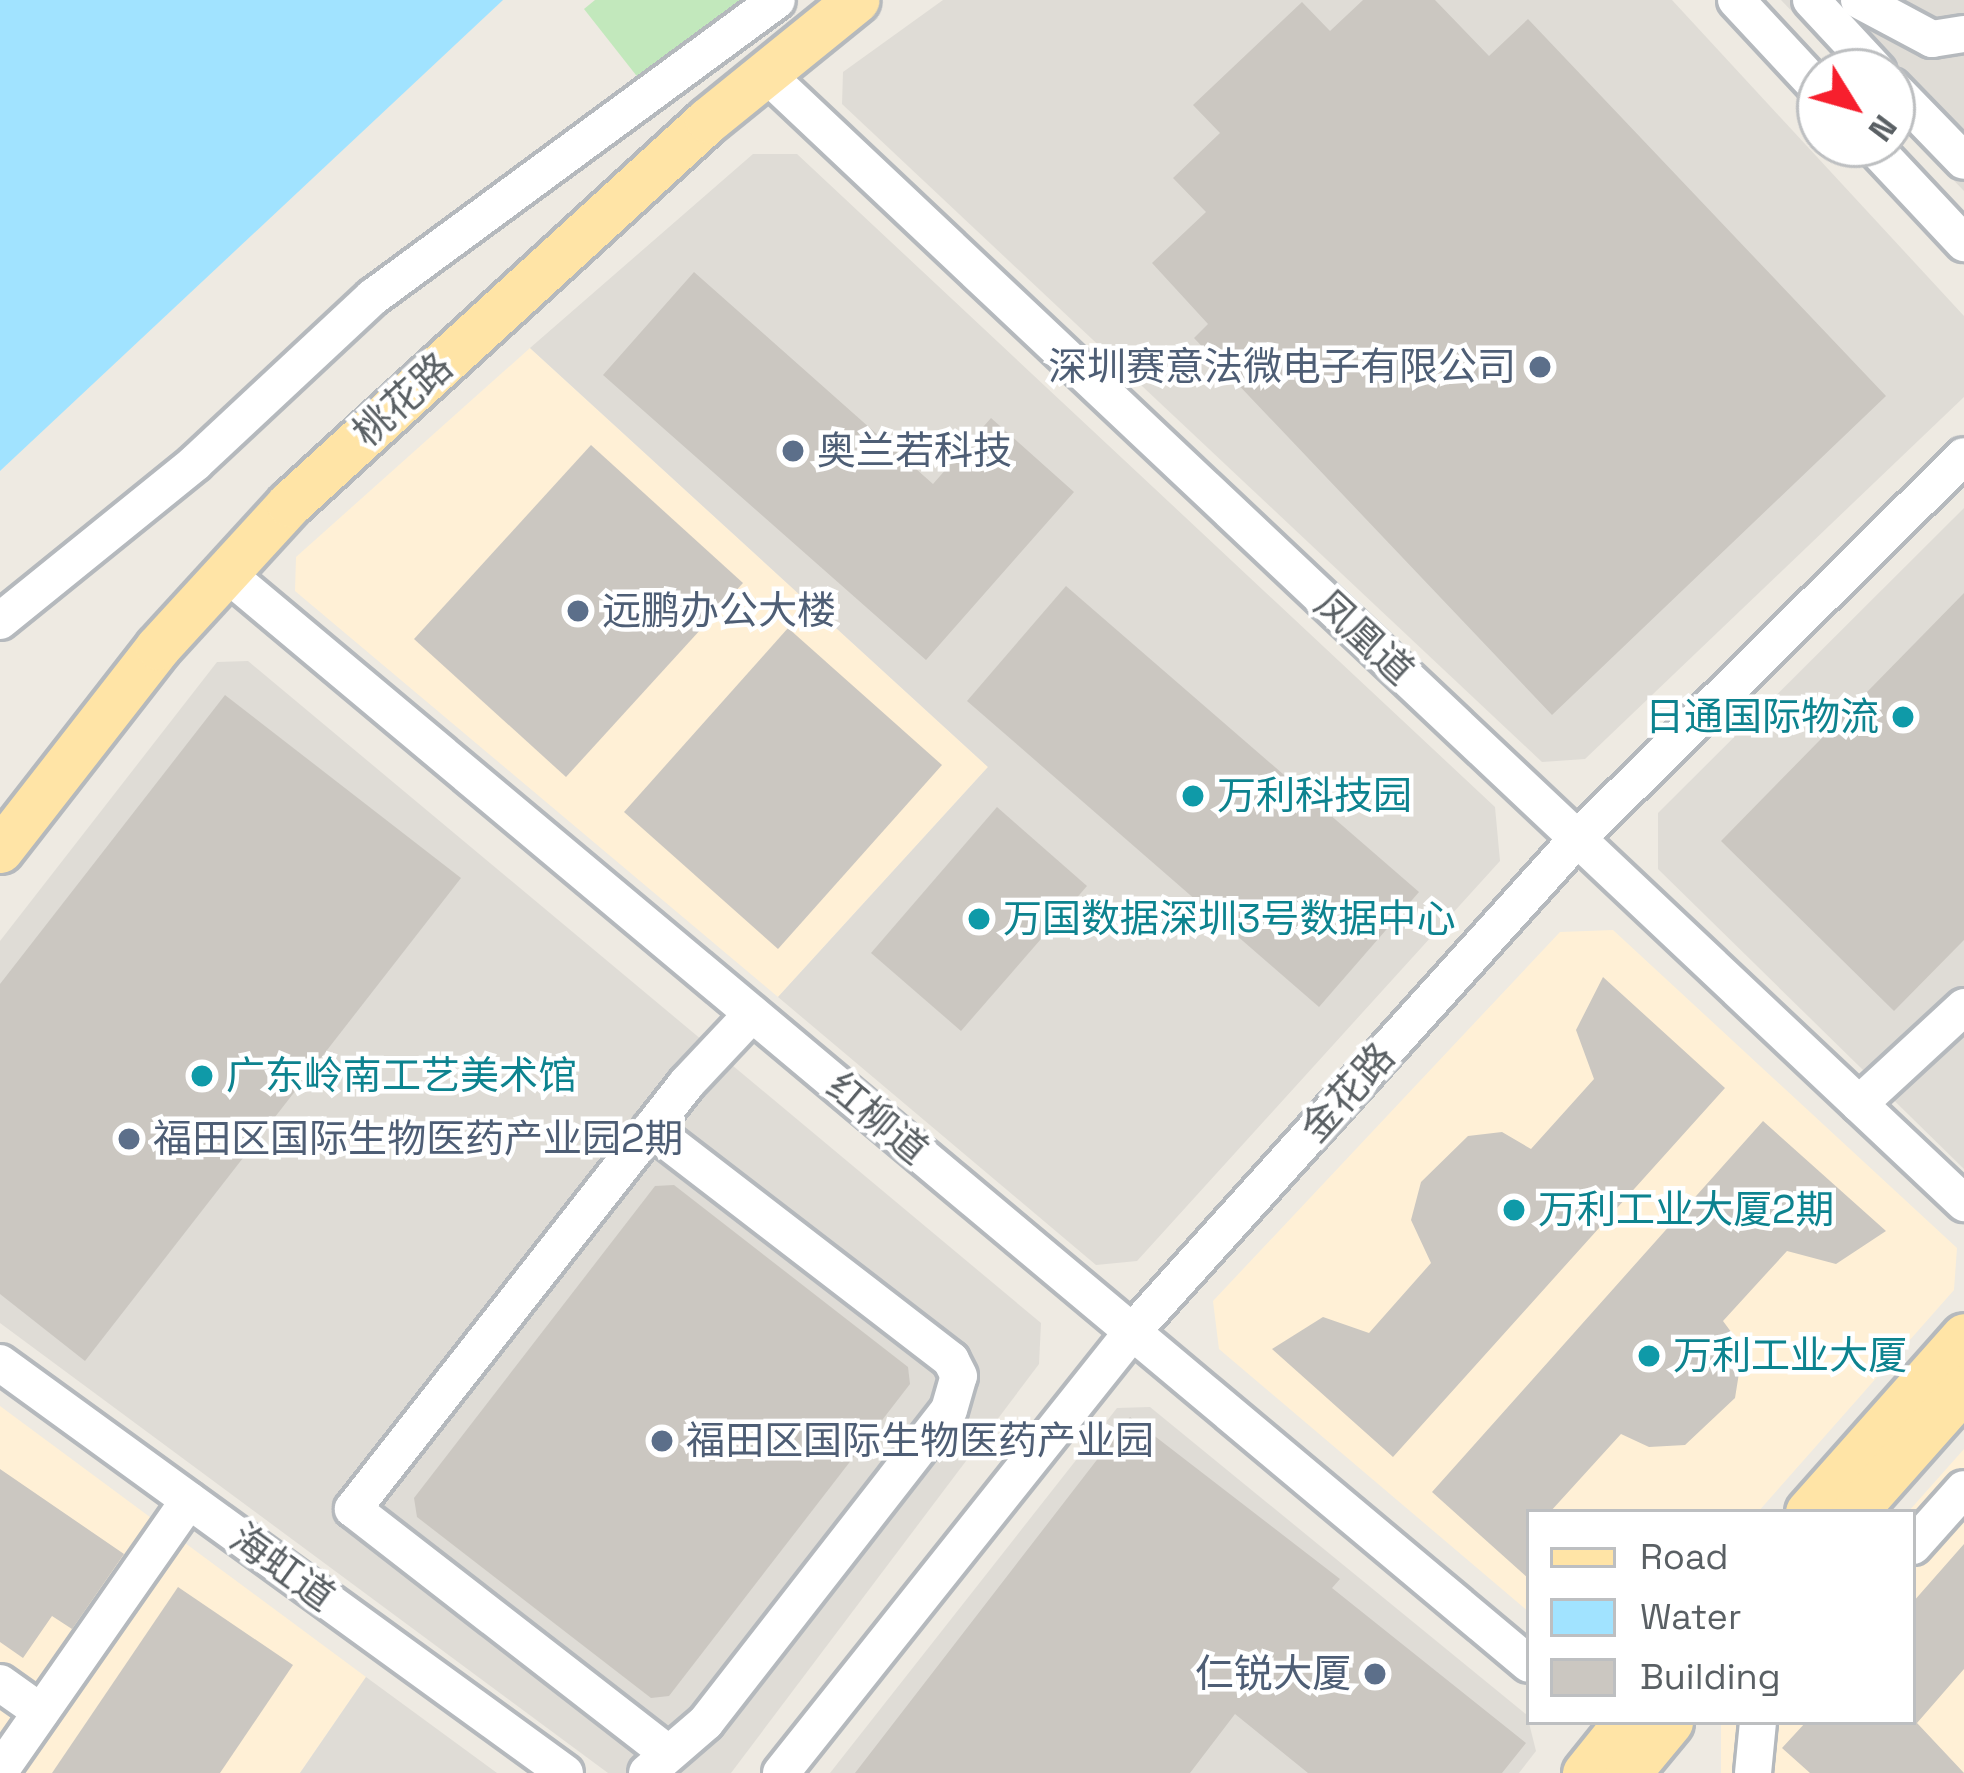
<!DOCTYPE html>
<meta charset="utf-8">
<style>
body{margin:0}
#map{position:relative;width:1964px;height:1773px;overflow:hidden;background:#eeeae2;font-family:"Space Grotesk","Noto Sans SC",sans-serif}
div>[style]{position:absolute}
.commercial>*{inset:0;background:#fff0d6}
.industrial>*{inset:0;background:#dfdcd6}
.green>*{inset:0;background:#c2e8bc}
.water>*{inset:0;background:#a1e3ff}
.building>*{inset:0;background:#cbc7c1}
.roads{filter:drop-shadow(3px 0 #b5b9bd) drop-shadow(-3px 0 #b5b9bd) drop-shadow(0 3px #b5b9bd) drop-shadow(0 -3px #b5b9bd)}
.minor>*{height:36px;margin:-18px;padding:0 18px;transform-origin:18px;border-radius:18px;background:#fff}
.major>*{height:45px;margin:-22.5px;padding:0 22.5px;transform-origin:22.5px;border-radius:22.5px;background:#ffe4a6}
.dots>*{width:33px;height:33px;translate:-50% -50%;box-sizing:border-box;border:6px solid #fff;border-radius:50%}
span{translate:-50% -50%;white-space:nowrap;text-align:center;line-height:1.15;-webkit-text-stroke:9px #fff;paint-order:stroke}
.service-label{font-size:39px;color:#4e5e75}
.right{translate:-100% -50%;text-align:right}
.left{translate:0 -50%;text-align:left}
.street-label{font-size:39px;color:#5a6064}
.culture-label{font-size:39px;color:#0d838f}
.legend{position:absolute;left:1526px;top:1509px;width:390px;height:216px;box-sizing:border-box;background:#fff;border:3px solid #bdbfc1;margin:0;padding:15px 21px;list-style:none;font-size:36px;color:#5a6064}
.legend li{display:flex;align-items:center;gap:24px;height:60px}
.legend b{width:60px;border:3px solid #bdbfc1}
.north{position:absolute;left:1796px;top:48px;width:120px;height:120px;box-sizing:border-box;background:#fff;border:3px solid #bdbfc1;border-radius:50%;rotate:127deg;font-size:33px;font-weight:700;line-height:48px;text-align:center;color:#5a6064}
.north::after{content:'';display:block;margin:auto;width:42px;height:54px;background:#f71f2d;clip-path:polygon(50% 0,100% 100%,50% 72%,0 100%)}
</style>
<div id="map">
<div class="commercial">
<div style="clip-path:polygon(530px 348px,988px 767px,778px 997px,295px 591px,296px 557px)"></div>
<div style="clip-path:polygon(1613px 930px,1957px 1248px,1954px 1290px,1758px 1512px,1529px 1512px,1529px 1612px,1219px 1349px,1213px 1301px,1560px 932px)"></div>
<div style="clip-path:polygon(0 1406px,366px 1677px,300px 1773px,0 1773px)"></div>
<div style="clip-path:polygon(1964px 1449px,1964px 1773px,1721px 1773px,1721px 1722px,1913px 1722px,1908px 1512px)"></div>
</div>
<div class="industrial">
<div style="clip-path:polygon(943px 0,1672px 0,1964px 316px,1964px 397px,1585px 759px,1542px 762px,842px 104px,843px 72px)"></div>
<div style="clip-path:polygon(1781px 0,1964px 0,1964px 191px,1892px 116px,1892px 72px,1850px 72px)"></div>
<div style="clip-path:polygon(753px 154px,797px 154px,1495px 807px,1500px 861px,1137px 1261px,1096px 1265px,778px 997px,988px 767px,530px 348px)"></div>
<div style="clip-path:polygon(1964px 508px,1964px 1169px,1658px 869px,1658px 813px)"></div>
<div style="clip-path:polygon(248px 661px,1041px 1323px,1039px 1364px,731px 1773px,608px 1773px,0 1323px,0 941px,217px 662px)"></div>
<div style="clip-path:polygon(1150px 1407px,1527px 1715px,1536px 1751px,1519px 1773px,830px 1773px,1117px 1408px)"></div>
<div style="clip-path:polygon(366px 1677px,497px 1773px,300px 1773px)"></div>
</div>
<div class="green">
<div style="clip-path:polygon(595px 0,756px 0,643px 84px,584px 9px)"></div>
</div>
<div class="water">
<div style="clip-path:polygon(0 0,503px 0,0 471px)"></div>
</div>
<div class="building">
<div style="clip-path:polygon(1363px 0,1435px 0,1489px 56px,1528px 19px,1886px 396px,1552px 715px,1194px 338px,1208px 324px,1152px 263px,1206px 212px,1173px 178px,1220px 133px,1193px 105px,1302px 2px,1330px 31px)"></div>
<div style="clip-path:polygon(694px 272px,933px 484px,991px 418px,1074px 492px,926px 660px,603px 375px)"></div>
<div style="clip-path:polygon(591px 445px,743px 583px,566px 777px,414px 639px)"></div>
<div style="clip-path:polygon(1066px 586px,1419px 892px,1319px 1007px,967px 701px)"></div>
<div style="clip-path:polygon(1964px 593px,1964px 940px,1894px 1011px,1721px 841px)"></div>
<div style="clip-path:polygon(788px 628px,942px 765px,778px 949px,624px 812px)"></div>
<div style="clip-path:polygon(225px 695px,461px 878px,85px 1361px,0 1294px,0 984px)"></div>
<div style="clip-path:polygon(997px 807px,1087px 886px,961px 1031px,871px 953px)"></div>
<div style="clip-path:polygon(1603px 977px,1725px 1088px,1393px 1457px,1272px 1349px,1323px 1317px,1369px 1333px,1431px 1263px,1411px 1220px,1421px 1182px,1468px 1136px,1502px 1132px,1531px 1149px,1594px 1079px,1576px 1030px)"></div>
<div style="clip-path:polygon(1763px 1121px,1886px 1231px,1836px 1264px,1787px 1251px,1723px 1321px,1743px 1348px,1735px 1398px,1685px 1445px,1649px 1447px,1621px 1434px,1550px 1512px,1529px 1512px,1529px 1579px,1432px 1492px)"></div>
<div style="clip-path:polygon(674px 1185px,908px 1367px,910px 1384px,669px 1696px,651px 1698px,417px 1517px,414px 1498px,655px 1186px)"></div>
<div style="clip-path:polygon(1130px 1417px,1340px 1579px,1332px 1588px,1526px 1743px,1502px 1773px,1308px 1773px,1235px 1714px,1190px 1773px,855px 1773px)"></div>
<div style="clip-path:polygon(0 1469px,124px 1554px,72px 1629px,52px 1616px,23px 1658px,0 1642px)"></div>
<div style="clip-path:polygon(1964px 1544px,1964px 1669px,1917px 1723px,1964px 1773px,1810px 1773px,1782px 1748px,1806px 1722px,1913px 1722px,1913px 1602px)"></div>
<div style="clip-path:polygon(178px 1587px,293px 1665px,220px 1773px,52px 1773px)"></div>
</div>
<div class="roads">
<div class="minor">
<div style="left:1736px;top:0;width:123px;rotate:47deg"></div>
<div style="left:1811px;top:0;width:98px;rotate:47.1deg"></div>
<div style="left:1859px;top:0;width:83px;rotate:28.1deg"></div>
<div style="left:1932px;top:39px;width:32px;rotate:-9deg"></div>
<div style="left:765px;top:73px;width:1648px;rotate:43.3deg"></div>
<div style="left:1892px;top:87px;width:103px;rotate:45.8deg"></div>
<div style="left:1871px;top:144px;width:136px;rotate:46.8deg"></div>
<div style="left:226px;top:573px;width:1699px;rotate:39.94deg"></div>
<div style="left:0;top:621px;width:252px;rotate:-39deg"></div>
<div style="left:196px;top:462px;width:242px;rotate:-43deg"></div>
<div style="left:373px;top:297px;width:501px;rotate:-36.32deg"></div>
<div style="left:1859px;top:1104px;width:143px;rotate:-42.7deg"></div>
<div style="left:0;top:1363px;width:698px;rotate:35.97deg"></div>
<div style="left:1913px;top:1546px;width:76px;rotate:-48.2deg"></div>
<div style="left:0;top:1683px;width:50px;rotate:35.3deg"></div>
<div style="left:665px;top:1751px;width:395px;rotate:-142.2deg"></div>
<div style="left:353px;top:1509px;width:541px;rotate:-51.9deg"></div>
<div style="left:687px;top:1083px;width:95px;rotate:-46.7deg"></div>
<div style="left:0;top:1771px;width:330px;rotate:-55.1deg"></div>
<div style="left:647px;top:1773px;width:78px;rotate:-40.8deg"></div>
<div style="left:706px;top:1722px;width:395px;rotate:-52.1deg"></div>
<div style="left:949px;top:1410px;width:35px;rotate:-74deg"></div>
<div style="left:959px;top:1376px;width:18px;rotate:-117deg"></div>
<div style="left:951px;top:1360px;width:379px;rotate:-142.4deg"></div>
<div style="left:781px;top:1773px;width:564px;rotate:-51.48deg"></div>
<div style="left:1132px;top:1332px;width:664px;rotate:-47.93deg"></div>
<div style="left:1577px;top:839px;width:544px;rotate:-44.7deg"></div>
<div style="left:1753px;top:1773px;width:51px;rotate:-84.4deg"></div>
</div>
<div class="major">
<div style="left:0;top:850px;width:257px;rotate:-52.1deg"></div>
<div style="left:158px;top:647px;width:194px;rotate:-47.5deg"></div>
<div style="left:289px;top:504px;width:568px;rotate:-42.5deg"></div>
<div style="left:708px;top:120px;width:191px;rotate:-39deg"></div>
<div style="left:1808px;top:1512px;width:235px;rotate:-48.4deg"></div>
<div style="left:1854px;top:1512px;width:166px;rotate:-48.4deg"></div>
<div style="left:1585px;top:1773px;width:65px;rotate:-51.2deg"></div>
<div style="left:1628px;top:1773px;width:66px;rotate:-50.5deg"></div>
</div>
</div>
<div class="dots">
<div style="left:1540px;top:367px;background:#5c6f8a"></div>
<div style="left:793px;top:451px;background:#5c6f8a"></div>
<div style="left:578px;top:611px;background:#5c6f8a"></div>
<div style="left:1903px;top:717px;background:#0f9aa8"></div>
<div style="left:1193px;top:796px;background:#0f9aa8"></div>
<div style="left:979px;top:919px;background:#0f9aa8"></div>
<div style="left:202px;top:1076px;background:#0f9aa8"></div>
<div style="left:129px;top:1139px;background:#5c6f8a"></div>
<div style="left:1514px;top:1210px;background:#0f9aa8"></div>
<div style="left:1649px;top:1356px;background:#0f9aa8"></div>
<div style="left:662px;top:1441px;background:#5c6f8a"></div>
<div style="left:1375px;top:1674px;background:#5c6f8a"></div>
</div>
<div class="service-label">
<span class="right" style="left:1516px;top:367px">深圳赛意法微电子有限公司</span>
<span class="left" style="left:817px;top:451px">奥兰若科技</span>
<span class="left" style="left:602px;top:611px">远鹏办公大楼</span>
<span class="left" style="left:153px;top:1139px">福田区国际生物医药产业园2期</span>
<span class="left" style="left:686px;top:1441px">福田区国际生物医药产业园</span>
<span class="right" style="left:1351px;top:1674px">仁锐大厦</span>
</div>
<div class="street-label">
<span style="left:403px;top:400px;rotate:-42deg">桃花路</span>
<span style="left:1364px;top:638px;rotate:43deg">凤凰道</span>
<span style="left:1348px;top:1093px;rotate:-48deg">金花路</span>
<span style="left:877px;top:1119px;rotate:40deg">红柳道</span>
<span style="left:282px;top:1568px;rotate:36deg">海虹道</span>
</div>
<div class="culture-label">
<span class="right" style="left:1879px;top:717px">日通国际物流</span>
<span class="left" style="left:1217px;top:796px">万利科技园</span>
<span class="left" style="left:1003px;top:919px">万国数据深圳3号数据中心</span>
<span class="left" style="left:226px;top:1076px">广东岭南工艺美术馆</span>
<span class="left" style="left:1538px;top:1210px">万利工业大厦2期</span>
<span class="left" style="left:1673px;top:1356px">万利工业大厦</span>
</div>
<ul class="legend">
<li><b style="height:15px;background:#ffe4a6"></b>Road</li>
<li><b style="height:33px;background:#a1e3ff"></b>Water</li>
<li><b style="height:33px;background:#cbc7c1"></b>Building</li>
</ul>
<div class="north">N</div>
</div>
